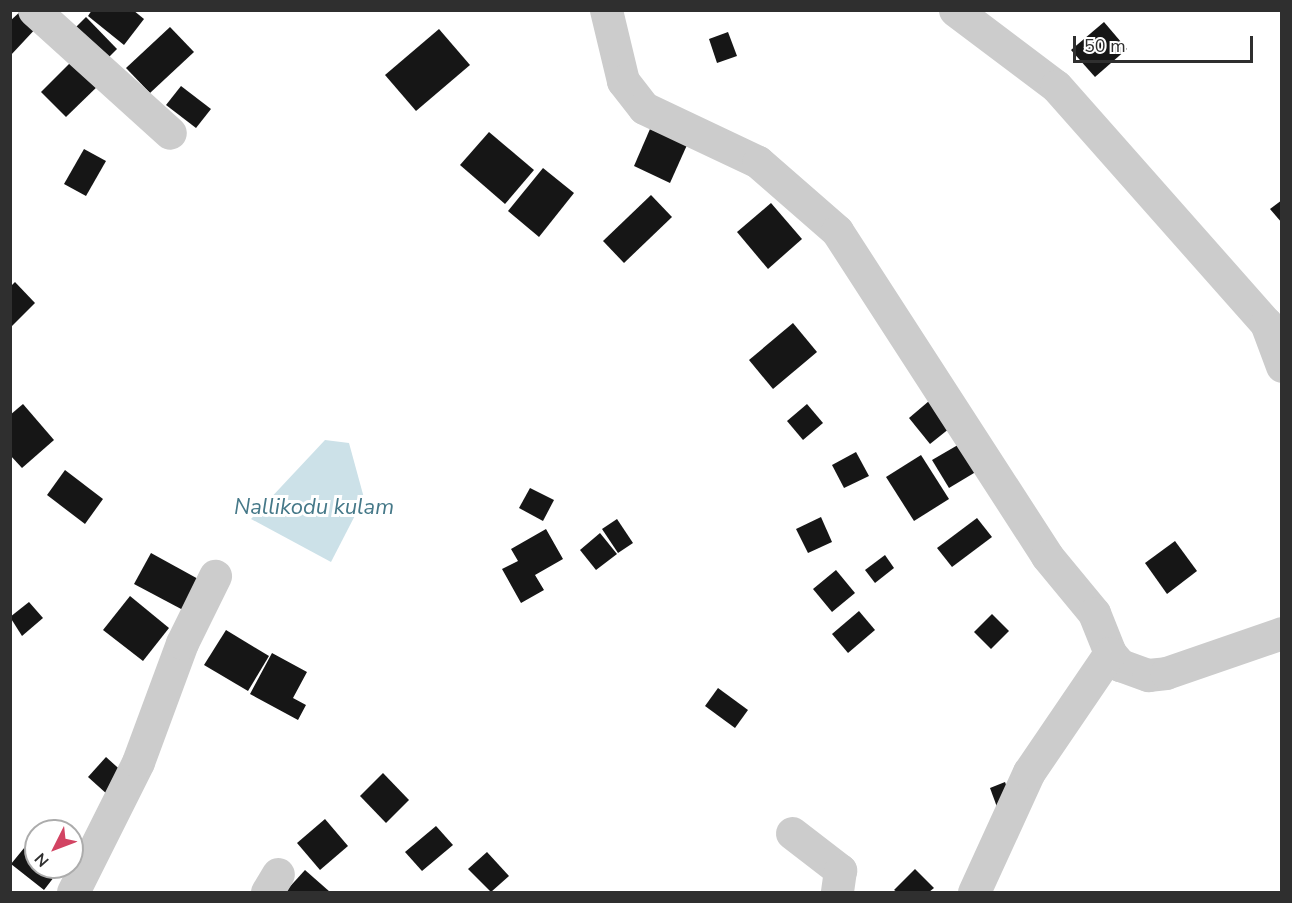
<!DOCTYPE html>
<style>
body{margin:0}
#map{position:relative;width:1292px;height:903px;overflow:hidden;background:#fff;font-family:"Nunito Sans",sans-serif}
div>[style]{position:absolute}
.water>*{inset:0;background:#cce1e8}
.building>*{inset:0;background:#161616}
.minor>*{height:33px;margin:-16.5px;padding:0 16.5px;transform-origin:16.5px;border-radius:16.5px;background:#ccc}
span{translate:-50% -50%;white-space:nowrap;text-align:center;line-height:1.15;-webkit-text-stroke:6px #fff;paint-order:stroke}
.water-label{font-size:22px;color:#457888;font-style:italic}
.frame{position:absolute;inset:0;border:12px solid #2f2f2f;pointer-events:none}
.north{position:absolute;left:24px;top:819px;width:60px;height:60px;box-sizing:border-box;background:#fff;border:2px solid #acacac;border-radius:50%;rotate:228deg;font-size:16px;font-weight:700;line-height:24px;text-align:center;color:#2f2f2f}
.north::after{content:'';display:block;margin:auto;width:21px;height:27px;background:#d24463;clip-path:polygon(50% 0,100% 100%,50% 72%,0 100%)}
.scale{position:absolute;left:1073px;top:36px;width:180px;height:27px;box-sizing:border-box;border:3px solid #2f2f2f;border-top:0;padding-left:8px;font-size:18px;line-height:21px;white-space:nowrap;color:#2f2f2f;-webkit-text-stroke:4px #fff;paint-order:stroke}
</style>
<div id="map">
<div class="water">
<div style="clip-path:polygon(325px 440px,349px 443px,364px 498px,331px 562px,251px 519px)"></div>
</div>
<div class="building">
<div style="clip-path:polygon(22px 10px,39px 25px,10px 56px,10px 21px)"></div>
<div style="clip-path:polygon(92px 10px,133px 10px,144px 19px,124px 45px,88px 16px)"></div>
<div style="clip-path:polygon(86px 17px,117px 49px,102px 64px,71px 32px)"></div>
<div style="clip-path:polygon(1104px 22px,1127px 49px,1095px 77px,1071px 50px)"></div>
<div style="clip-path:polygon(170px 27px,194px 52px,150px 93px,126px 68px)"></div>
<div style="clip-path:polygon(439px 29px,470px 65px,416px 111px,385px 75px)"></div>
<div style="clip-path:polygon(728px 32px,737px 56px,717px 63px,709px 39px)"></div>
<div style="clip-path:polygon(77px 56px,102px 82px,66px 117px,41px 92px)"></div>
<div style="clip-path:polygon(181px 86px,211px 109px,196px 128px,166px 105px)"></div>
<div style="clip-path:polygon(650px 129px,687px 145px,670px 183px,634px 166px)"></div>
<div style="clip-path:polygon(489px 132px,534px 170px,505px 204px,460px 165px)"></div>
<div style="clip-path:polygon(84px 149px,106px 161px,86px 196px,64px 184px)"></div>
<div style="clip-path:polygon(543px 168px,574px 193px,539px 237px,508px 211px)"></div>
<div style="clip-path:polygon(651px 195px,672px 217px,624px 263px,603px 241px)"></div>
<div style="clip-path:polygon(1282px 200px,1282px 223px,1270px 209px)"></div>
<div style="clip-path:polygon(771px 203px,802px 239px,768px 269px,737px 232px)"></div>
<div style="clip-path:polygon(15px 282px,35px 303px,12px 326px,10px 287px)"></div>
<div style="clip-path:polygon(793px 323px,817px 352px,773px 389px,749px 360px)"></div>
<div style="clip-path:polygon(929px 401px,950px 428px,930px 444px,909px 418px)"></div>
<div style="clip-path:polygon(23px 404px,54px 440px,22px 468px,10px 455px,10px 415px)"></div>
<div style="clip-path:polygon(807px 404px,823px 423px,803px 440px,787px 421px)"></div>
<div style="clip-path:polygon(963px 442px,979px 470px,949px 488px,932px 460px)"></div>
<div style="clip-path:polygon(856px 452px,869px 476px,844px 488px,832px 465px)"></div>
<div style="clip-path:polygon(921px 455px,949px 499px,914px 521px,886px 477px)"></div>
<div style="clip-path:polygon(65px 470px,103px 499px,85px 524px,47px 495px)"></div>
<div style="clip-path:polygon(530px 488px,554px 500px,543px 521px,519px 508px)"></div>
<div style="clip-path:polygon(821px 517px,832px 542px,808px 553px,796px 529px)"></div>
<div style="clip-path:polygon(977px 518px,992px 537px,952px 567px,937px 548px)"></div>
<div style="clip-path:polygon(617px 519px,633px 543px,618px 553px,602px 529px)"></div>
<div style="clip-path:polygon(546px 529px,563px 559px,535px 575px,544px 590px,521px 603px,502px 569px,518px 561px,511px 549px)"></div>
<div style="clip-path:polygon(600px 533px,617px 554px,596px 570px,580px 550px)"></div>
<div style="clip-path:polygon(1175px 541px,1197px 571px,1167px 594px,1145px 563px)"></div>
<div style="clip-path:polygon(151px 553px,200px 580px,183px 610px,134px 584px)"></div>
<div style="clip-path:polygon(885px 555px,894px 568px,875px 583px,865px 570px)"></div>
<div style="clip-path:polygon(836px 570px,855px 593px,832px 612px,813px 589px)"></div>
<div style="clip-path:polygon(130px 596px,169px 628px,143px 661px,103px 630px)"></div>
<div style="clip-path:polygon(29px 602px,43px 618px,22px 636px,10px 617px)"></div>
<div style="clip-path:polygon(859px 611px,875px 630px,848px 653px,832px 634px)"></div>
<div style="clip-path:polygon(992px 614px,1009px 631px,991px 649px,974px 632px)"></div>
<div style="clip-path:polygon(226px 630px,269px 656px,248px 691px,204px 665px)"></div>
<div style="clip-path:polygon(272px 653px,307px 672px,293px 698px,306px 705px,298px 720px,250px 694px)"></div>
<div style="clip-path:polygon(718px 688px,748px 710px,735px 728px,705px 706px)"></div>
<div style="clip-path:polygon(106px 757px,126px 775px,108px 795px,88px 777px)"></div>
<div style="clip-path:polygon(383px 773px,409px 800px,386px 823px,360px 796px)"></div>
<div style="clip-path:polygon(1005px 782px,1012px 801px,997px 807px,990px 788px)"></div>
<div style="clip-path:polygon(325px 819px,348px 846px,320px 870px,297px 843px)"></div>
<div style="clip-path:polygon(436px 826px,453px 845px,422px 871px,405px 852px)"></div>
<div style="clip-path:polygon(29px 842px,36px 848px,36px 867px,61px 868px,44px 890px,11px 864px)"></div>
<div style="clip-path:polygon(487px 852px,509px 876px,491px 892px,468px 869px)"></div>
<div style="clip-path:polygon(915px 869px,934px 888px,929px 892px,897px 892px,894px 890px)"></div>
<div style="clip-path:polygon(305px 870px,330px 892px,285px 892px)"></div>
</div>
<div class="minor">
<div style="left:34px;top:10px;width:183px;rotate:42.1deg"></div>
<div style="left:606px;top:10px;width:73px;rotate:76.5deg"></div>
<div style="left:623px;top:81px;width:34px;rotate:52deg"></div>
<div style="left:644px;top:108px;width:126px;rotate:25.3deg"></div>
<div style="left:758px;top:162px;width:105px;rotate:41.1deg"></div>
<div style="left:837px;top:231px;width:387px;rotate:57.1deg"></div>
<div style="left:1047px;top:556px;width:74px;rotate:50.5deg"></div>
<div style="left:1094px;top:613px;width:43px;rotate:68.2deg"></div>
<div style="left:1110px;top:653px;width:16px;rotate:50deg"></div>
<div style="left:1120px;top:665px;width:30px;rotate:20deg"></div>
<div style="left:1148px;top:675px;width:18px;rotate:-6deg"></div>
<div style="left:1166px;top:673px;width:123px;rotate:-19deg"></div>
<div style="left:955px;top:10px;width:126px;rotate:37deg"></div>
<div style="left:1056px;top:86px;width:317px;rotate:48.5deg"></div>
<div style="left:1266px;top:323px;width:46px;rotate:69.6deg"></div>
<div style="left:792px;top:833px;width:61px;rotate:37.6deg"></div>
<div style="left:840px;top:870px;width:22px;rotate:98deg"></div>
<div style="left:73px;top:892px;width:145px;rotate:-63.4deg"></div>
<div style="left:138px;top:762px;width:127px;rotate:-69.7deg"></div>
<div style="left:182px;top:643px;width:75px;rotate:-63.8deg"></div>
<div style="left:267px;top:892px;width:21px;rotate:-59deg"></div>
<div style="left:974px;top:892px;width:132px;rotate:-65.4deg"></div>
<div style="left:1029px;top:772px;width:144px;rotate:-55.8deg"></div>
</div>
<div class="water-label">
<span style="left:314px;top:508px">Nallikodu kulam</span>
</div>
<div class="frame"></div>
<div class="north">N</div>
<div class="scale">50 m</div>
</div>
